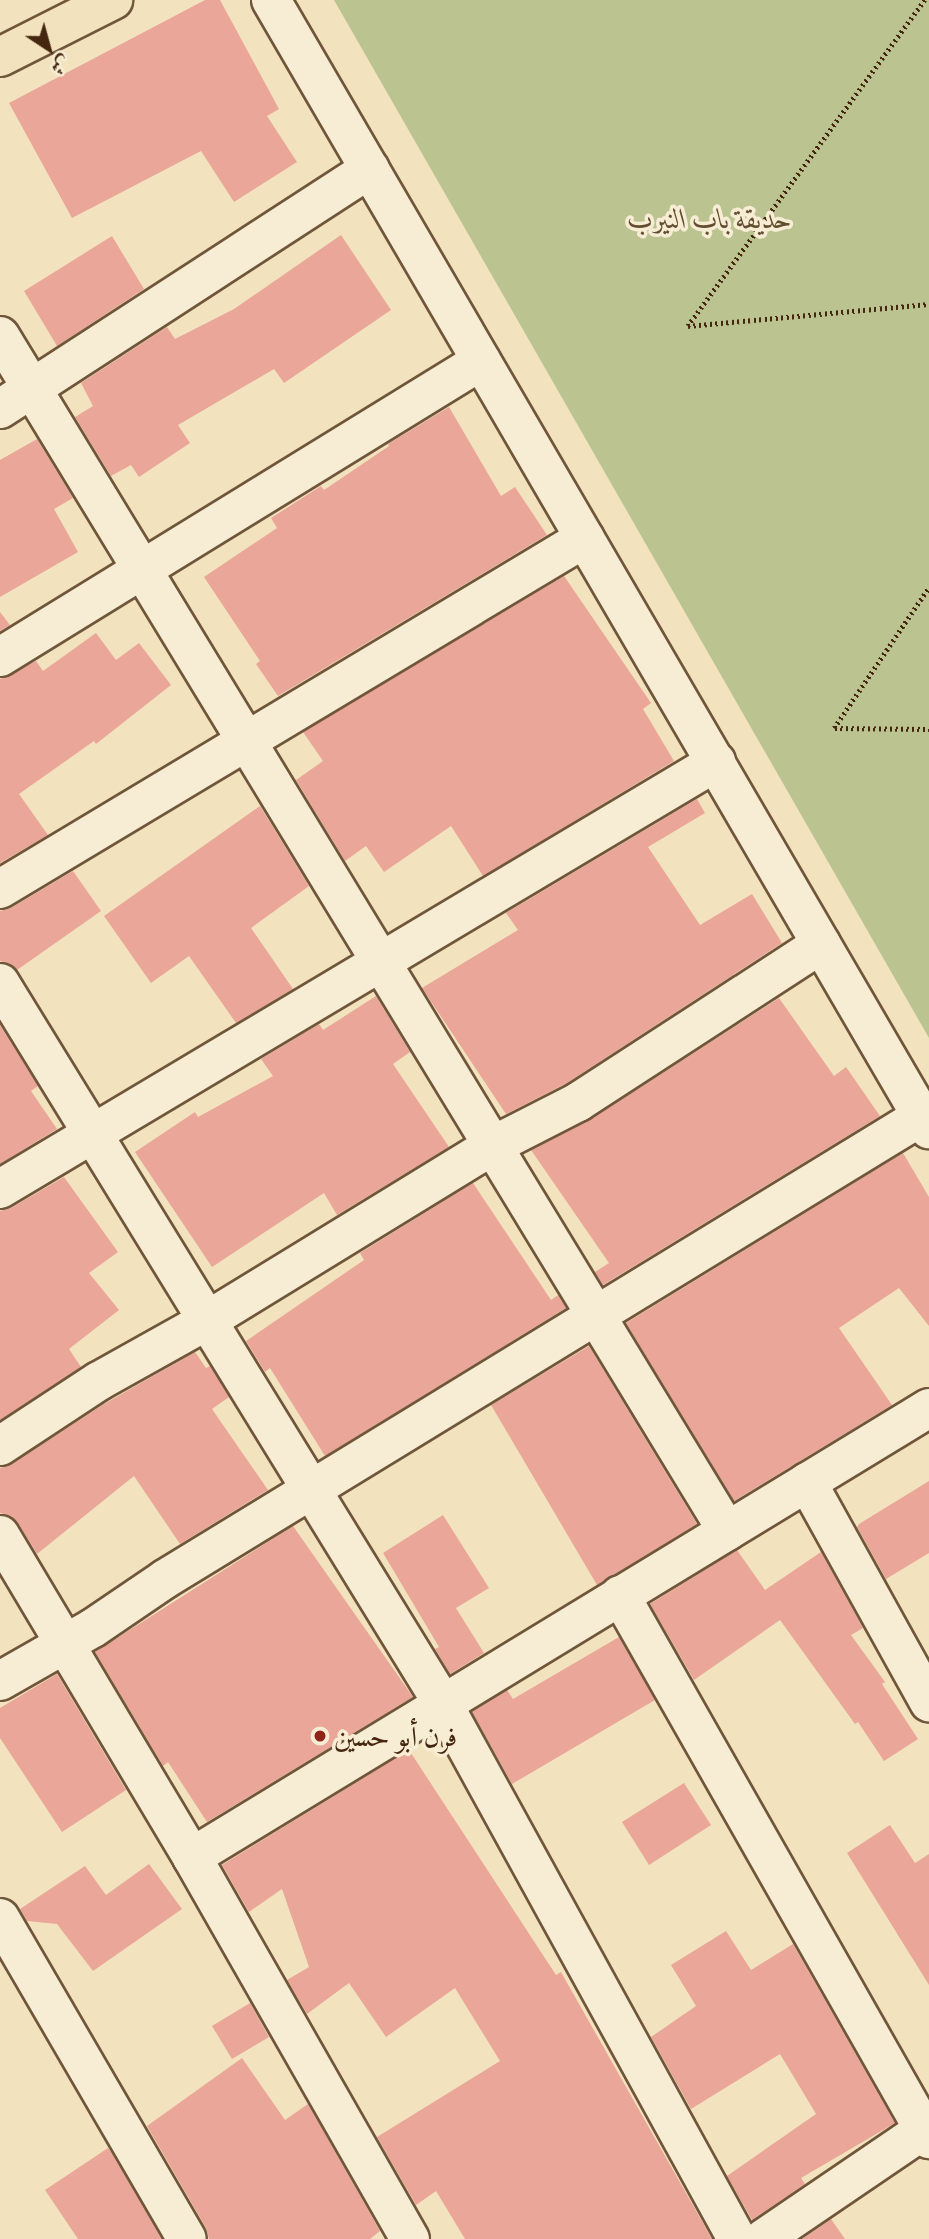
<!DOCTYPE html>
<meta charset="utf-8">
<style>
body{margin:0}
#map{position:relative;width:929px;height:2239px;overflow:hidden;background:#f2e3be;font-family:"Gentium Book Plus",Amiri,serif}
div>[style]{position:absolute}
.green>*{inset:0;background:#bbc391}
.building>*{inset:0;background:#eaa698}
.path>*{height:4.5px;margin-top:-2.25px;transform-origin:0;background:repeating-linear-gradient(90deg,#44270e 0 2px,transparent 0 5.5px)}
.roads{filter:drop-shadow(2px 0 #70563a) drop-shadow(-2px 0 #70563a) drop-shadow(0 2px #70563a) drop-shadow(0 -2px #70563a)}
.minor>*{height:38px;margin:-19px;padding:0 19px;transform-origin:19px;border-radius:19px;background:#f7edd5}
.primary>*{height:38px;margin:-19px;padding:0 19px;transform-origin:19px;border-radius:19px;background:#f2e3be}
.dots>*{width:19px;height:19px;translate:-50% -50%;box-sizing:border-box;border:4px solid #f7edd5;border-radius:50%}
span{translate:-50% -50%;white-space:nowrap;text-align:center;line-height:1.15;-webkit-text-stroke:7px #f7edd5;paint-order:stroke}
.park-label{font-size:28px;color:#624e2f;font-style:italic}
.poi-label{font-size:28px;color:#44270e}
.left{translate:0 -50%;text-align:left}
.north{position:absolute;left:14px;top:14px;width:70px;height:70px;-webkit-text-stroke:5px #f7edd5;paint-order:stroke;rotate:144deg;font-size:19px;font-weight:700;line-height:28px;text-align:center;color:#44270e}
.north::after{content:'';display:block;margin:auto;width:24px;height:32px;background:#44270e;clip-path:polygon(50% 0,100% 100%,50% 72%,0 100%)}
</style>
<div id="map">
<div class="green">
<div style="clip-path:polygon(334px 0,929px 0,929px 1038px)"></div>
</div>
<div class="building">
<div style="clip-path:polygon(205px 0,220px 0,279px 109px,267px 116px,297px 162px,234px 202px,201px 151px,72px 218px,9px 103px)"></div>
<div style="clip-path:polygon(341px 235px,391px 310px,284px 383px,274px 369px,178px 425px,190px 443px,139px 477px,131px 465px,111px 476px,75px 417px,93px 406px,81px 383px,167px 327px,175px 339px,234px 309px)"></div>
<div style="clip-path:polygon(112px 236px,144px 289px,57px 346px,24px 291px)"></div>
<div style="clip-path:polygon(449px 407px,501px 496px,515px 487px,547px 535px,278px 696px,256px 664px,260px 661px,204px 577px,277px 528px,271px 518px,321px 486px,324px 490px,389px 446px,388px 444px)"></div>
<div style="clip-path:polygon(37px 439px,73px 498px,54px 509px,78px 552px,0 597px,0 460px)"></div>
<div style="clip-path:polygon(564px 576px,651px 703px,643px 709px,674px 761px,483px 876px,451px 826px,384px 872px,366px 846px,345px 861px,296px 780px,323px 761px,303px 732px)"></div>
<div style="clip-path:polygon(0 612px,10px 625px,0 631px)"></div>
<div style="clip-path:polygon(96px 633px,116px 660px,139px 643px,171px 685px,96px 744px,94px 741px,19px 794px,48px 835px,0 863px,0 679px,36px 661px,43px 671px)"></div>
<div style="clip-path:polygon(697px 799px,705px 813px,648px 847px,700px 925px,752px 894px,782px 943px,567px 1083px,506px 1114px,422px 988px,518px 930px,506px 913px)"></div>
<div style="clip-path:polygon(260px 806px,309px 886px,251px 928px,293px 989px,236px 1023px,189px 956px,151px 983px,104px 916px)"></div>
<div style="clip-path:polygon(73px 871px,101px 911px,17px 970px,10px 964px,0 961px,0 911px,11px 908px)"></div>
<div style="clip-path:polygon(376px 996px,410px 1052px,393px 1064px,449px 1147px,337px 1215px,324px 1193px,212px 1267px,135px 1152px,195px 1112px,198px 1117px,273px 1076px,261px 1059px,319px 1024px,323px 1030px)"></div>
<div style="clip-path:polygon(779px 998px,834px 1076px,846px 1067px,880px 1116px,603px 1285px,595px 1272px,609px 1263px,531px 1150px,590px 1120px)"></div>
<div style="clip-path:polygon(0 1025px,38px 1086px,31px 1091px,57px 1129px,0 1164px)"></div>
<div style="clip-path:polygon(903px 1153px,929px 1197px,929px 1326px,899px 1288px,839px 1328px,892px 1405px,734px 1501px,626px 1323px)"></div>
<div style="clip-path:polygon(64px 1177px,118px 1252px,89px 1273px,119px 1310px,69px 1349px,81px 1367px,0 1420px,0 1211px,11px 1208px)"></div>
<div style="clip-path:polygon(473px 1183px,551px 1300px,558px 1295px,566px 1308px,325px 1456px,270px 1368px,265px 1372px,246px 1341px,364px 1260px,360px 1253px)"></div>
<div style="clip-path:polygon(589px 1346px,697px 1524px,597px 1585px,491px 1405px)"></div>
<div style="clip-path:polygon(195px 1352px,206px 1368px,210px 1366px,229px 1397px,212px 1409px,268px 1490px,180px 1544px,134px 1476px,37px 1554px,18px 1523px,11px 1516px,0 1513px,0 1468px,12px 1464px,104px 1404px)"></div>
<div style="clip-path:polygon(929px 1481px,929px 1553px,886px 1579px,857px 1527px,859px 1524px)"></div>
<div style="clip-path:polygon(443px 1515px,489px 1588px,456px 1608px,484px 1653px,450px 1674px,435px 1649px,439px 1647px,383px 1553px)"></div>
<div style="clip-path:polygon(293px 1526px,413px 1697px,207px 1822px,168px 1762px,163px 1766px,95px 1652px)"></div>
<div style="clip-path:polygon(737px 1550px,765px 1590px,821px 1552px,863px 1628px,851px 1635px,885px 1682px,882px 1684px,918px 1739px,884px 1761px,858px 1722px,855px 1724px,780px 1620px,694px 1680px,650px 1604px)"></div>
<div style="clip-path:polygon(619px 1637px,655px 1700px,512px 1784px,472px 1712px,507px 1690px,513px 1699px)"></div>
<div style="clip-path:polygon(57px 1674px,126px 1790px,62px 1832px,0 1738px,0 1708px)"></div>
<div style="clip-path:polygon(409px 1750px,556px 1975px,561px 1972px,712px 2239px,465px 2239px,436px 2191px,416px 2205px,377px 2137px,500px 2061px,455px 1988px,386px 2037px,349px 1983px,307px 2014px,287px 1980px,309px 1967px,282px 1889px,249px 1912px,222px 1865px)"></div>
<div style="clip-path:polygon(684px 1783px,711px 1825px,649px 1865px,622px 1822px)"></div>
<div style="clip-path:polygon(890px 1825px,915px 1863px,929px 1854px,929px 1985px,847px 1853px)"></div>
<div style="clip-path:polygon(149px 1864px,182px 1909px,93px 1971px,57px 1924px,27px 1921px,20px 1909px,85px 1866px,106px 1895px)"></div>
<div style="clip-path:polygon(726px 1931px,751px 1970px,793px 1944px,895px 2123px,801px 2178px,805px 2184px,752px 2220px,727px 2176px,816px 2114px,780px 2054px,691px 2109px,651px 2037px,696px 2006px,671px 1965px)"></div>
<div style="clip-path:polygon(250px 2003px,269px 2037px,232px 2059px,212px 2026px)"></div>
<div style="clip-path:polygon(242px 2058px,285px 2120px,308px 2104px,380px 2231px,370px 2239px,209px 2239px,206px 2228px,147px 2126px)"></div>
<div style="clip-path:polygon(108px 2148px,111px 2152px,162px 2239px,78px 2239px,45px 2190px)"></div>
<div style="clip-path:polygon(831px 2219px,845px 2239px,802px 2239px)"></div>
</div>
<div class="path">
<div style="left:925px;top:0;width:403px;rotate:126deg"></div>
<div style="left:688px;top:326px;width:242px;rotate:-5.2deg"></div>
<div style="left:834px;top:728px;width:170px;rotate:-56deg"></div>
<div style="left:835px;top:728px;width:94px;rotate:0.6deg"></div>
</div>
<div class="roads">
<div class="minor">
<div style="left:271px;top:0;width:1307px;rotate:59.77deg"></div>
<div style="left:0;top:336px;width:1399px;rotate:58.68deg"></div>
<div style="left:0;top:409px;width:441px;rotate:-33deg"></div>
<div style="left:0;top:657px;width:565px;rotate:-31.61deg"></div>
<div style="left:0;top:889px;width:682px;rotate:-30.96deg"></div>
<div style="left:0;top:983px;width:846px;rotate:58.43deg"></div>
<div style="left:443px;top:1704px;width:610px;rotate:61.21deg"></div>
<div style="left:0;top:1189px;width:834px;rotate:-30.81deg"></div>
<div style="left:0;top:1446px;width:118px;rotate:-33.3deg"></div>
<div style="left:99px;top:1381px;width:125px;rotate:-29.2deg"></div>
<div style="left:208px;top:1320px;width:333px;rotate:-31.5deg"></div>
<div style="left:492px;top:1146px;width:97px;rotate:-27.1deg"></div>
<div style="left:578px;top:1102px;width:290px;rotate:-33deg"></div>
<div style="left:807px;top:1482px;width:252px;rotate:61deg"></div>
<div style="left:0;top:1535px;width:375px;rotate:59.2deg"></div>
<div style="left:192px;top:1857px;width:440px;rotate:60.3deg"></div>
<div style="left:620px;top:1595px;width:626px;rotate:60.4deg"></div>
<div style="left:0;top:1681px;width:107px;rotate:-29.7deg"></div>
<div style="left:93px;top:1628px;width:87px;rotate:-34.2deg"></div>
<div style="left:165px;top:1579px;width:887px;rotate:-31.45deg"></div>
<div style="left:192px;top:1857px;width:863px;rotate:-31.35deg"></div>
<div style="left:0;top:1918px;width:371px;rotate:59.8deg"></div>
<div style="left:763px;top:2239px;width:201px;rotate:-34.2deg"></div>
</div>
<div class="primary">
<div style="left:0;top:57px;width:127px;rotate:-26.8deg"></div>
</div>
</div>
<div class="dots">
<div style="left:320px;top:1736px;background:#8f2418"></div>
</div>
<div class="park-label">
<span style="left:710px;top:218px">حديقة باب النيرب</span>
</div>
<div class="poi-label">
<span class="left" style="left:334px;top:1736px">فرن أبو حسين</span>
</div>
<div class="north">ش</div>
</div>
